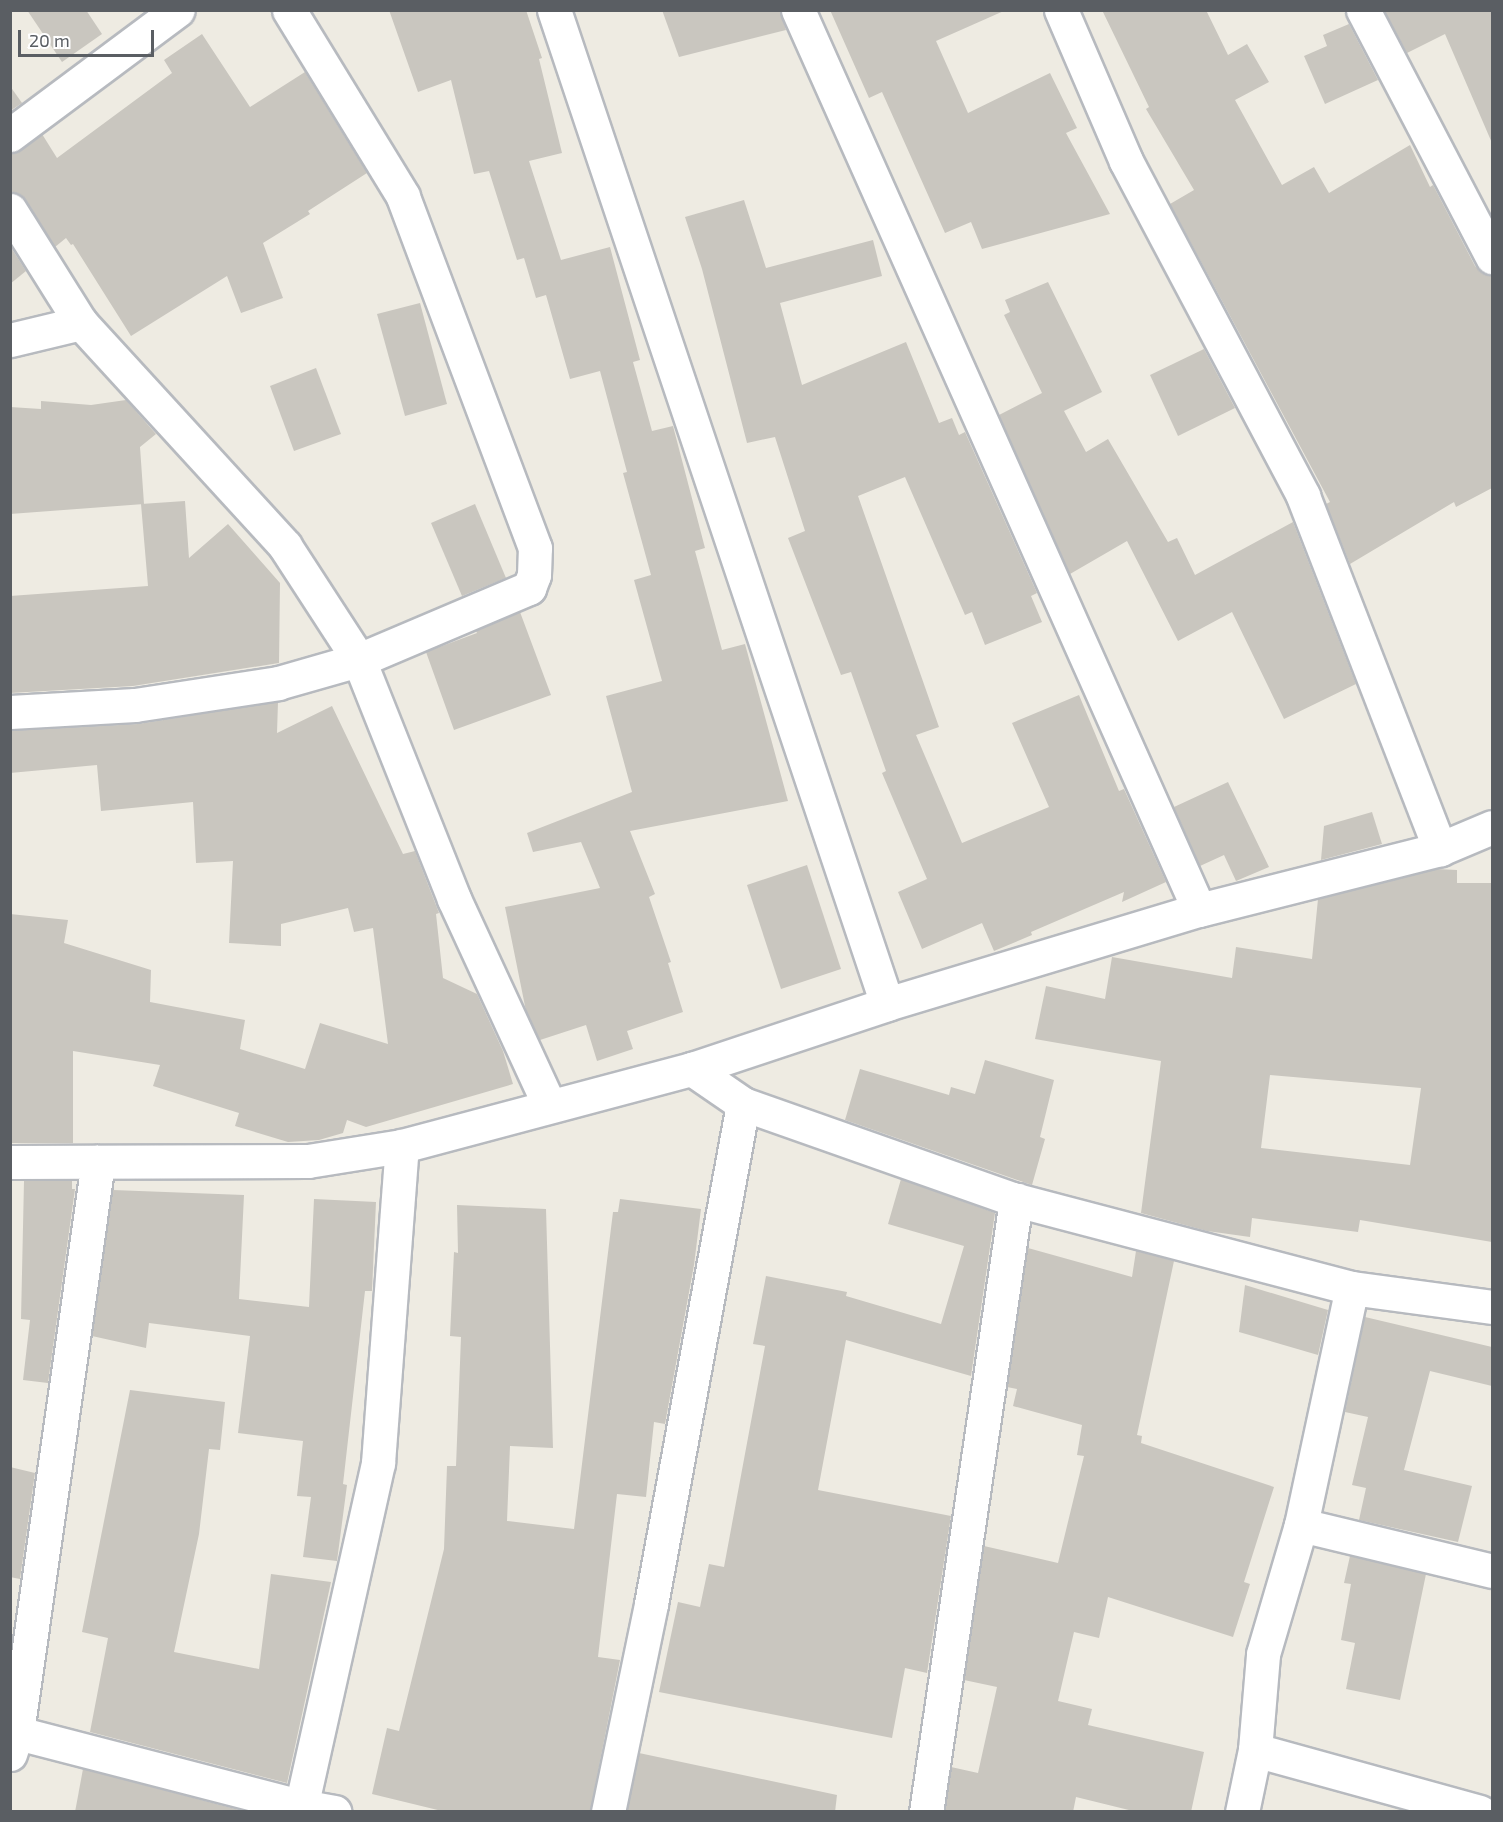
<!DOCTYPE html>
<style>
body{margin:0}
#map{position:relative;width:1503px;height:1822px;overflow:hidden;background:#eeebe2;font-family:"Exo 2",sans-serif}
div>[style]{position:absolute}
.building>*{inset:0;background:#c9c6bf}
.roads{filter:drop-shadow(2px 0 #b7babf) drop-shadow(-2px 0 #b7babf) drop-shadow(0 2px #b7babf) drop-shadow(0 -2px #b7babf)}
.street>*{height:33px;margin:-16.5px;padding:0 16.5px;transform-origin:16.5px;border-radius:16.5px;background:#fff}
span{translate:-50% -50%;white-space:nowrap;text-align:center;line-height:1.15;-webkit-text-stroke:4.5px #fff;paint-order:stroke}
.frame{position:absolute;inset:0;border:12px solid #5a5e63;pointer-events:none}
.scale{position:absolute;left:18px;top:30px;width:136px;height:27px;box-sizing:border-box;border:3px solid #5a5e63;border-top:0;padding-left:8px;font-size:18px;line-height:21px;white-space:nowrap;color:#5a5e63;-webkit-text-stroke:4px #fff;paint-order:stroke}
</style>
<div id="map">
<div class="building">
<div style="clip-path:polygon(27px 10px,86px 10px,102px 34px,62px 62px)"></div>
<div style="clip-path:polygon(389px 10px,526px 10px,542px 58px,539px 59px,562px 153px,529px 161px,561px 260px,610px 247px,640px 360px,633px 362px,652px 431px,673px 426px,705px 548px,695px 551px,722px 650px,745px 644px,788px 801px,630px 831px,655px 894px,649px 897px,671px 962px,668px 963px,683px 1012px,627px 1031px,633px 1049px,597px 1061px,586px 1025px,540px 1040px,526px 1011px,505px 907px,600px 888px,581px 842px,533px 852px,527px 833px,632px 792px,606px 696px,662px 681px,634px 580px,651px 575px,623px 473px,627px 472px,600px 371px,570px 379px,546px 295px,536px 298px,524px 258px,517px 260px,489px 171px,474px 174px,451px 80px,418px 92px)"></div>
<div style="clip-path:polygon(662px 10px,780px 10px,786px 30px,679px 57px)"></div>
<div style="clip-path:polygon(830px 10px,1006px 10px,936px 41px,968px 113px,1050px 73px,1077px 128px,1066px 133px,1110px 214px,982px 249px,971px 222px,945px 233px,882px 92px,869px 98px)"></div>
<div style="clip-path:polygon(1102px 10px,1206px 10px,1228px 55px,1247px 44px,1269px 82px,1235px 100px,1282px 185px,1314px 167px,1329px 193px,1410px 145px,1430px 187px,1433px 185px,1475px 266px,1482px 273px,1492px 276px,1492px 488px,1456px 507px,1454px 502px,1350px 564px,1326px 504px,1330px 502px,1170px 204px,1194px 190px,1146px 109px,1149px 107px)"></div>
<div style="clip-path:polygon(1384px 10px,1492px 10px,1492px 143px,1445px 34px,1407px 53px)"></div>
<div style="clip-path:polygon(1349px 24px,1378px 80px,1325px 104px,1304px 56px,1327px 46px,1323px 35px)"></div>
<div style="clip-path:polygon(202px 34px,250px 107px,305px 72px,367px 173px,308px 211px,310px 214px,263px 243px,283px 298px,241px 313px,227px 276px,131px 336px,73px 244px,71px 245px,66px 238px,55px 247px,26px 200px,19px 194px,10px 191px,10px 153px,21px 150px,42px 134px,57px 158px,172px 73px,164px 60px)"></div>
<div style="clip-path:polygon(10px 86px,22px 103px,10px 111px)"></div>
<div style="clip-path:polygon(744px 200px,766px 268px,873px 240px,882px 276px,780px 303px,802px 385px,906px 342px,939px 423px,952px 418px,959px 435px,965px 432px,1037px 593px,1031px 596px,1042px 622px,985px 645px,972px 612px,965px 615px,905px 477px,858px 496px,939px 727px,916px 735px,962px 843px,1049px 807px,1012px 723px,1079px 695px,1119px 791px,1124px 789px,1166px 882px,1122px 902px,1124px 892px,1031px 932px,1032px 935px,994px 951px,982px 923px,922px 949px,898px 892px,927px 879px,882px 773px,886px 771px,851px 672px,841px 675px,788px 538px,805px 531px,775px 437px,747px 443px,702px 269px,685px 217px)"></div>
<div style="clip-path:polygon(10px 246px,26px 271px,10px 284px)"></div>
<div style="clip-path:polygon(1048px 282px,1102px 392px,1064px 411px,1086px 452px,1108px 439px,1168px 542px,1177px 538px,1195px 575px,1293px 522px,1356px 684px,1284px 719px,1232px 612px,1178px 641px,1127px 541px,1070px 574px,999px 415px,1042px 393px,1004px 315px,1010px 312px,1005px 300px)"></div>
<div style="clip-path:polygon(420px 303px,447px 404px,405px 416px,377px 314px)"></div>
<div style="clip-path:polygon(1204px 349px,1235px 408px,1178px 436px,1150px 375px)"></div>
<div style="clip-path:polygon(316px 368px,341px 434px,294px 451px,270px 386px)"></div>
<div style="clip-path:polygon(126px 400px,156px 434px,140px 447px,144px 504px,10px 514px,10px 407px,41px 409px,41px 401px,91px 405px)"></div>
<div style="clip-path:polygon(185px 501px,189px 558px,228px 524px,280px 583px,279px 663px,133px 686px,10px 693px,10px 596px,148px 586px,141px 504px)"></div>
<div style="clip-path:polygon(475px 504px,506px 578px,462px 596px,431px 523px)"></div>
<div style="clip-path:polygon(520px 612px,551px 695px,454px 730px,426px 652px,477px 633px,476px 631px)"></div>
<div style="clip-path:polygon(278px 702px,277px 733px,332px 706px,403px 854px,415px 851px,439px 913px,436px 914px,443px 978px,477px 994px,503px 1051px,513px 1084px,366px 1127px,347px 1120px,343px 1133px,319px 1140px,288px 1142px,235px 1126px,239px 1113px,153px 1086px,160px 1065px,73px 1051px,73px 1143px,10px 1143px,10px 914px,68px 920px,64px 943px,151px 970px,150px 1002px,245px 1020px,240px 1049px,305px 1069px,320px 1023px,388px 1044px,373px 928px,354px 932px,348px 908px,281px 924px,281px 946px,229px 943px,233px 861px,196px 863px,193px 802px,101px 811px,97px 765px,10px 773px,10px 731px,138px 724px)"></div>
<div style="clip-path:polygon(1228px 782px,1269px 867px,1236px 881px,1224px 855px,1200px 866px,1174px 807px)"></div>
<div style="clip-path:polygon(1372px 812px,1382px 844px,1321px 860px,1324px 826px)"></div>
<div style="clip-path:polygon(807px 865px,841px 969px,781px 989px,747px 885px)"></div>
<div style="clip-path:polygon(evenodd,1437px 869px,1457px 870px,1457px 883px,1492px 883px,1492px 1242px,1360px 1220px,1358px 1232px,1252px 1218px,1250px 1237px,1207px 1231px,1141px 1213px,1161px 1061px,1035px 1039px,1046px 986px,1105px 999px,1112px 957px,1232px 978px,1236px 947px,1312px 959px,1318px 899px,1437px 869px,1270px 1075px,1421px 1088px,1410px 1165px,1261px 1148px,1270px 1075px)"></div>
<div style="clip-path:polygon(985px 1060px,1054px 1080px,1040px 1137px,1045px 1139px,1032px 1185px,845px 1120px,860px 1069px,949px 1095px,951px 1087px,975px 1094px)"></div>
<div style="clip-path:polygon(901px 1179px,995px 1213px,971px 1376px,846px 1340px,818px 1490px,951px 1516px,927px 1673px,905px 1668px,892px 1738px,659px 1692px,678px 1602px,700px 1607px,709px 1564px,724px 1567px,765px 1346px,753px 1344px,766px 1276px,847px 1292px,846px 1296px,941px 1324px,964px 1246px,888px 1224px)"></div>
<div style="clip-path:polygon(24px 1181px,72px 1181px,72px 1189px,75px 1189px,48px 1383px,23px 1380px,30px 1320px,21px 1319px)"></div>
<div style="clip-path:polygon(113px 1190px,244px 1195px,239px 1299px,309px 1307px,314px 1199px,376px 1202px,372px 1291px,365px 1291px,343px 1484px,347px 1485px,337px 1561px,303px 1557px,311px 1497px,297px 1496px,303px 1441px,238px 1433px,250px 1336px,149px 1323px,146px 1348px,92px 1336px)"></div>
<div style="clip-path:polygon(620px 1199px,701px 1209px,694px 1265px,665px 1424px,654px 1422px,646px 1497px,617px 1494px,598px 1657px,620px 1660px,590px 1812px,446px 1812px,372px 1794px,387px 1728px,399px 1731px,444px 1549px,447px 1466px,456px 1466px,461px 1337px,450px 1336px,454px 1252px,458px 1253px,457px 1205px,546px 1209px,553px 1448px,510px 1446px,507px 1521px,574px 1529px,613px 1212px,618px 1212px)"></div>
<div style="clip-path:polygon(1028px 1248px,1132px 1277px,1136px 1251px,1174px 1261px,1137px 1435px,1142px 1436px,1141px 1443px,1274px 1487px,1244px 1582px,1250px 1584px,1233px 1637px,1108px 1597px,1099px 1638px,1074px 1632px,1058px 1701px,1092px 1709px,1088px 1725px,1204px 1752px,1191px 1812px,1137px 1812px,1076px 1797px,1073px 1812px,945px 1812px,951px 1767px,978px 1773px,997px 1687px,964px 1680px,984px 1546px,1058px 1563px,1084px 1456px,1077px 1455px,1082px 1425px,1013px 1406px,1017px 1389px,1007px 1387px)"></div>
<div style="clip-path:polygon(1245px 1285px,1328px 1310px,1318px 1355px,1239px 1332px)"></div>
<div style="clip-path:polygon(1365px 1317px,1492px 1347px,1492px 1386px,1430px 1371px,1404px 1470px,1472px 1486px,1458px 1542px,1359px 1520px,1366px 1488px,1352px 1485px,1368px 1417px,1345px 1412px)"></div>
<div style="clip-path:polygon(130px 1390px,225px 1402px,220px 1450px,209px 1449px,199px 1534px,174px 1652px,259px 1669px,271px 1574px,331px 1582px,287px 1783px,90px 1732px,108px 1638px,82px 1632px)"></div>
<div style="clip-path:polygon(10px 1467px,35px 1473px,20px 1579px,10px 1577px)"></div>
<div style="clip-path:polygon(1350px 1556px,1426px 1574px,1400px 1700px,1346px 1689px,1355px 1643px,1341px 1640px,1351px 1584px,1344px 1583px)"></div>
<div style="clip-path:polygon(639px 1753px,837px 1795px,835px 1812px,627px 1812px)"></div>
<div style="clip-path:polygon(83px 1769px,247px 1812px,75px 1812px)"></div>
</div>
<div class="roads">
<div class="street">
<div style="left:554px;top:10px;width:1048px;rotate:71.48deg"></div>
<div style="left:798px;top:10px;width:985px;rotate:65.98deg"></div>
<div style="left:1061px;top:10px;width:164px;rotate:66.7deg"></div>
<div style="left:1126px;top:161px;width:379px;rotate:62.1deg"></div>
<div style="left:1303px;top:496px;width:379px;rotate:68.8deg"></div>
<div style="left:1363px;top:10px;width:279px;rotate:62.4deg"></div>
<div style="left:10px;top:135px;width:209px;rotate:-36.7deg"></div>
<div style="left:10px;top:210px;width:133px;rotate:57.9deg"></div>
<div style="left:81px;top:323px;width:302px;rotate:47.5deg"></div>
<div style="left:285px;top:546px;width:136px;rotate:57deg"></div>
<div style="left:359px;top:660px;width:257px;rotate:68.3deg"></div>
<div style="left:454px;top:899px;width:227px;rotate:65.2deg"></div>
<div style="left:10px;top:340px;width:73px;rotate:-13.5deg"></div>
<div style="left:10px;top:712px;width:125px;rotate:-3.2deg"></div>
<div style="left:135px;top:705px;width:145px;rotate:-8.7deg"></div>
<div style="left:278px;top:683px;width:84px;rotate:-15.9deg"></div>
<div style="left:359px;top:660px;width:185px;rotate:-23deg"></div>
<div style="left:529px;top:588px;width:14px;rotate:-69deg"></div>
<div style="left:534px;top:575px;width:27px;rotate:-88deg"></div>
<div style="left:535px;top:548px;width:376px;rotate:-110.6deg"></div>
<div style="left:403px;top:196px;width:218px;rotate:-121.5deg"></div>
<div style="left:692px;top:1069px;width:62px;rotate:34.5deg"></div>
<div style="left:743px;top:1104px;width:289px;rotate:19.4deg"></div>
<div style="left:1016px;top:1200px;width:347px;rotate:14.7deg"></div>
<div style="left:1352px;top:1288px;width:141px;rotate:7.7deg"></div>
<div style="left:10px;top:1162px;width:298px;rotate:-0.2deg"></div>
<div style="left:308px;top:1161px;width:95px;rotate:-9.1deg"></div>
<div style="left:402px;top:1146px;width:300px;rotate:-14.9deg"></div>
<div style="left:692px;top:1069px;width:206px;rotate:-18.4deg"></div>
<div style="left:887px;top:1004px;width:326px;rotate:-16.8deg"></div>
<div style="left:1199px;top:910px;width:249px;rotate:-14.2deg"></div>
<div style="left:1440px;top:849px;width:56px;rotate:-22.9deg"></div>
<div style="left:1301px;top:1525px;width:196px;rotate:13.5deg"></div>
<div style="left:10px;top:1731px;width:301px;rotate:14.5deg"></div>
<div style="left:301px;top:1806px;width:34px;rotate:10deg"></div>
<div style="left:1255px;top:1750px;width:233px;rotate:15.4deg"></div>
<div style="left:10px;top:1754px;width:23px;rotate:-72deg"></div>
<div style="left:17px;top:1732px;width:576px;rotate:-81.91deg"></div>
<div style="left:300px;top:1812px;width:358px;rotate:-77.4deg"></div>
<div style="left:378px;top:1463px;width:318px;rotate:-85.7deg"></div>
<div style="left:608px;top:1812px;width:212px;rotate:-78.3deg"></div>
<div style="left:651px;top:1604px;width:508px;rotate:-79.57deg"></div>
<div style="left:926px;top:1812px;width:619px;rotate:-81.63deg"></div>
<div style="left:1242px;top:1812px;width:63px;rotate:-78.2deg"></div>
<div style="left:1255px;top:1750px;width:96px;rotate:-85.2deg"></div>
<div style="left:1263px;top:1654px;width:134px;rotate:-73.6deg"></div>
<div style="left:1301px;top:1525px;width:242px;rotate:-77.9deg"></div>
</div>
</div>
<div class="frame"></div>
<div class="scale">20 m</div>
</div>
